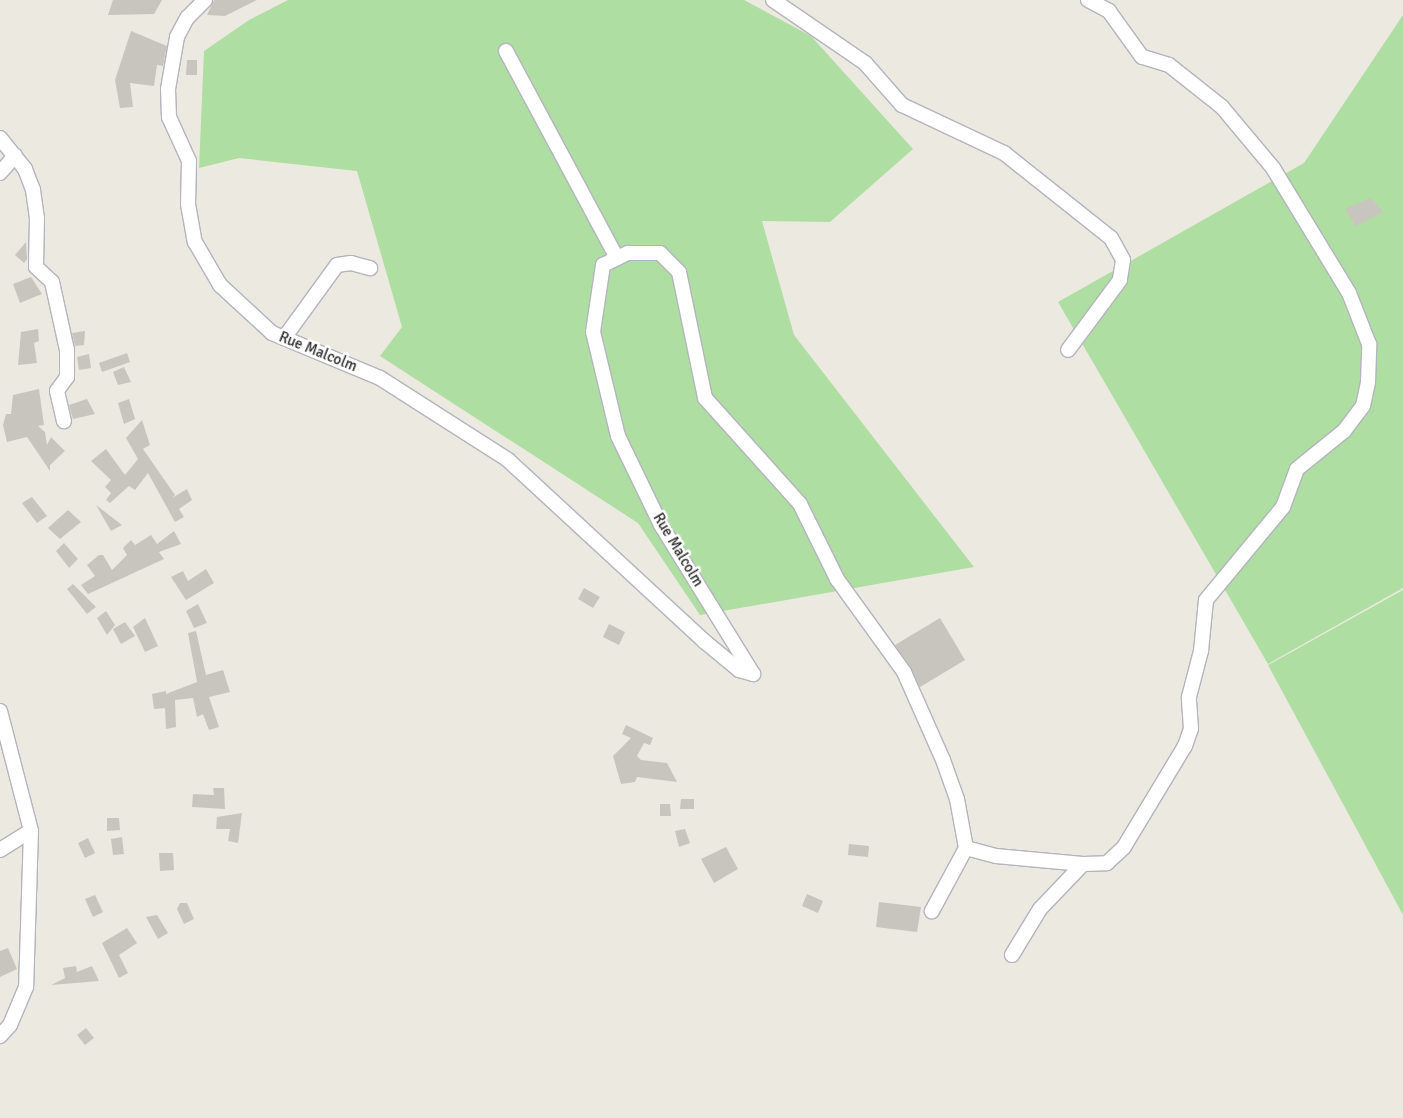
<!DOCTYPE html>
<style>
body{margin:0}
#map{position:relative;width:1403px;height:1118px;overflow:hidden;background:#ece9e0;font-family:Signika,sans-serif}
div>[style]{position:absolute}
.green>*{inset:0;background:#aedea1}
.building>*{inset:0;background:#c8c5bf}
.roads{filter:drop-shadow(1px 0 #b3b4be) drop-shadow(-1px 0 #b3b4be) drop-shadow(0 1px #b3b4be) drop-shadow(0 -1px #b3b4be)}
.minor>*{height:14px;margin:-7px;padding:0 7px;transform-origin:7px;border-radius:7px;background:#fff}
span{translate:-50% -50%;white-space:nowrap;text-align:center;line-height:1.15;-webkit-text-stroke:5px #fff;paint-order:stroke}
.street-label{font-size:15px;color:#2c2c2c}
</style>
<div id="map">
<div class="green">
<div style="clip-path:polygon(288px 0,744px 0,811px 36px,913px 149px,830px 222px,762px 221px,794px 335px,974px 567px,700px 615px,638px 523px,380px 356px,402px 327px,357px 171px,239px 158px,199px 168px,204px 51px,249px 20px)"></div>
<div style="clip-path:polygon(1403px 15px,1403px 588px,1268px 664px,1058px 302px,1304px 163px)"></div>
<div style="clip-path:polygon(1403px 590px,1403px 915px,1268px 665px)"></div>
</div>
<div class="building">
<div style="clip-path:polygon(113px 0,162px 0,154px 14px,108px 15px)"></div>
<div style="clip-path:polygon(214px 0,257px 0,225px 16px,207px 15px)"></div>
<div style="clip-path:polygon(131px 31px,167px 46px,163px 66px,157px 65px,154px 86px,130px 83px,133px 107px,120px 108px,115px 80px)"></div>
<div style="clip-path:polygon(187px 60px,197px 60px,197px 75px,186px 75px)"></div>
<div style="clip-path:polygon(1371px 198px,1383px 212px,1356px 226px,1345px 209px)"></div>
<div style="clip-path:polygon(26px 242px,27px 259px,24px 263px,15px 255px)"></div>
<div style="clip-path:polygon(31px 277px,42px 294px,20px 303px,13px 284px)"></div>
<div style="clip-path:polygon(38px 329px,39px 341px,34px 343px,37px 363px,18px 365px,21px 332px)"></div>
<div style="clip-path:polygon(85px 331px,84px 345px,75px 346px,72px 333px)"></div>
<div style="clip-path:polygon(127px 353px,130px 362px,102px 372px,99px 363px)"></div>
<div style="clip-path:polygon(89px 354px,91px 368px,79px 370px,77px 357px)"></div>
<div style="clip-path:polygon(124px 367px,131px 382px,118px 385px,113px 372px)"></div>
<div style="clip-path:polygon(39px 389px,44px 425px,38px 426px,45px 432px,47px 445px,51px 437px,65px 451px,50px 465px,50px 471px,27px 437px,7px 442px,3px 425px,6px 414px,11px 414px,13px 395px)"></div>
<div style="clip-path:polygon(87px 399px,95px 414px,73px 419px,69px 405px)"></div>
<div style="clip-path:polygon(129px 399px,135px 419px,124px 424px,118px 403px)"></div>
<div style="clip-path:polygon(142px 420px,150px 445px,143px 449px,175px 495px,172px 498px,187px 489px,192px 500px,179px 509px,184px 517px,175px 522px,148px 473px,135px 490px,129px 486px,110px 503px,106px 500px,111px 493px,105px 487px,111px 480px,91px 461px,106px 449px,125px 475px,138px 459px,126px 438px)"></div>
<div style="clip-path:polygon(32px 497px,47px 516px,37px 523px,22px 503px)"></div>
<div style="clip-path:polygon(96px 505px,122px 525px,111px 531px)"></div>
<div style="clip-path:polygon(68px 510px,81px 522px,60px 539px,48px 528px)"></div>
<div style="clip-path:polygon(174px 531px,181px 544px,159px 552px,164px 559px,88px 594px,81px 585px,95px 576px,87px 565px,99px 555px,103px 555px,112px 570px,127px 555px,123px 548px,131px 540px,135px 545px,151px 535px,157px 544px)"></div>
<div style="clip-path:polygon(64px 543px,78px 559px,69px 568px,56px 551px)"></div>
<div style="clip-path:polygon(206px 569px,214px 583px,186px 600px,171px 577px,183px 571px,188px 581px)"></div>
<div style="clip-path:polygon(73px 584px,96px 607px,87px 614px,67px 589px)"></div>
<div style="clip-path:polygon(584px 588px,600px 597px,593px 608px,578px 599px)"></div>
<div style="clip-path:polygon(198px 604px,207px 623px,194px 628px,186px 611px)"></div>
<div style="clip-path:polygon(106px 611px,115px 625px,107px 635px,97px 618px)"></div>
<div style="clip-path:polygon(145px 618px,158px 646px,145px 652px,133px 627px)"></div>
<div style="clip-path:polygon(940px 618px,965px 660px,920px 687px,895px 645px)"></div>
<div style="clip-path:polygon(125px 622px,135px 636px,121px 644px,113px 629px)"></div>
<div style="clip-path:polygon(609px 624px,625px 632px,619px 645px,603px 637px)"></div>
<div style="clip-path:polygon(196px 631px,206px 675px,223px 670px,230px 692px,209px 697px,219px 727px,209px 730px,203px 714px,197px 717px,193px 698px,175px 700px,176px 727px,166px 729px,165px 708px,154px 709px,152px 694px,166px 691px,166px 694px,197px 682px,188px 633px)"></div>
<div style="clip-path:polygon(626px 725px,653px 738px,650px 745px,644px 743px,637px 756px,641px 760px,667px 763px,677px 782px,637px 777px,635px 782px,621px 784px,613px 756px,631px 738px,622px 734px)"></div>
<div style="clip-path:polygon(213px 788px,224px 788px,225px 809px,192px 807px,193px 794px,214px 795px)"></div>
<div style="clip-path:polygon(681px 799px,694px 799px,694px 809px,680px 809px)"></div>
<div style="clip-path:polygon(660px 804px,670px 804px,671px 816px,660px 816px)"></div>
<div style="clip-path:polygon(242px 813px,238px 843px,228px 841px,230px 829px,216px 829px,217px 817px)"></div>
<div style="clip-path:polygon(107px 818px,119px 818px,120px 830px,107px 831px)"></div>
<div style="clip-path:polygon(685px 829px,690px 843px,679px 847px,675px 831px)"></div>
<div style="clip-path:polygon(122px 837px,124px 854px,113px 855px,111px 839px)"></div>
<div style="clip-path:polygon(88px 838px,95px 853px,85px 858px,78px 843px)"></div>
<div style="clip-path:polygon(849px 844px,869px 846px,868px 857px,848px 855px)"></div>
<div style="clip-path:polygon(726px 847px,738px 869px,714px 883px,701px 859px)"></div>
<div style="clip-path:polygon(159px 853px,173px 853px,174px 870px,160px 871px)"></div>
<div style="clip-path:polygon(807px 894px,823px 901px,818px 913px,802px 906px)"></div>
<div style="clip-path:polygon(95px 895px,103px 912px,93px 917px,85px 899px)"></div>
<div style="clip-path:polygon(879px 902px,921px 907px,917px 932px,876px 927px)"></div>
<div style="clip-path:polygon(180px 903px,187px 903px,194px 919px,184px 924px,177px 909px)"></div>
<div style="clip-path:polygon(157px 915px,168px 933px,158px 939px,146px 917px)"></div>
<div style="clip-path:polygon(127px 928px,137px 943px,119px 955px,128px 973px,119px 978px,102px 943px)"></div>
<div style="clip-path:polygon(8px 948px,17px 969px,0 977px,0 951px)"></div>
<div style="clip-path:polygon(76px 966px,77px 972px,92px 966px,99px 981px,51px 985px,65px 978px,63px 968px)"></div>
<div style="clip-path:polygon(86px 1028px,94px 1038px,85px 1045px,77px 1035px)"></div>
</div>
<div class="roads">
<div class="minor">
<div style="left:205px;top:0;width:25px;rotate:135deg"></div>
<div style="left:187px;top:18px;width:21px;rotate:118deg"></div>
<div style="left:177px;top:37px;width:53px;rotate:99.8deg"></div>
<div style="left:168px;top:89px;width:28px;rotate:88deg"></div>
<div style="left:169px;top:117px;width:48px;rotate:65.6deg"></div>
<div style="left:189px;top:161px;width:43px;rotate:91.3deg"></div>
<div style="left:188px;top:204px;width:39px;rotate:80deg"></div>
<div style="left:195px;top:242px;width:50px;rotate:59.8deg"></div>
<div style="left:220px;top:285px;width:71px;rotate:42.7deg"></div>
<div style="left:272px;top:333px;width:117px;rotate:22.6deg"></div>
<div style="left:380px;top:378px;width:152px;rotate:32.6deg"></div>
<div style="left:508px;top:460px;width:267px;rotate:42.7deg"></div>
<div style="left:704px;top:641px;width:45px;rotate:39.6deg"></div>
<div style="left:739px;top:670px;width:15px;rotate:16deg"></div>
<div style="left:753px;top:674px;width:175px;rotate:-121.7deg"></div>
<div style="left:661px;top:525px;width:99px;rotate:-115.8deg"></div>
<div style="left:618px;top:436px;width:107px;rotate:-103.5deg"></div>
<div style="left:593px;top:332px;width:68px;rotate:-81.5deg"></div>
<div style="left:603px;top:265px;width:28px;rotate:-26deg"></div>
<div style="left:628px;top:253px;width:32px"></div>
<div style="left:660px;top:253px;width:27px;rotate:45deg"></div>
<div style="left:679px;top:272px;width:129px;rotate:78.3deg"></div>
<div style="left:705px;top:398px;width:142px;rotate:48.1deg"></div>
<div style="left:800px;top:504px;width:84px;rotate:63.7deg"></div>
<div style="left:837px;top:579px;width:115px;rotate:54.2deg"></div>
<div style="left:904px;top:672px;width:96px;rotate:66.1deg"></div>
<div style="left:943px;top:760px;width:41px;rotate:70.3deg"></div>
<div style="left:957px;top:799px;width:50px;rotate:79.6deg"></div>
<div style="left:966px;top:848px;width:72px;rotate:118.4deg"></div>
<div style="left:773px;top:0;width:112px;rotate:34.4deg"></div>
<div style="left:865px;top:63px;width:56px;rotate:48.6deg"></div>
<div style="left:902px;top:105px;width:113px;rotate:25.2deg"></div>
<div style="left:1004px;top:153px;width:137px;rotate:38.5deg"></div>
<div style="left:1111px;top:238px;width:25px;rotate:61deg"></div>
<div style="left:1123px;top:260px;width:20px;rotate:99deg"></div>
<div style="left:1120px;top:280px;width:87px;rotate:126.6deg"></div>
<div style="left:506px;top:51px;width:235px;rotate:61.8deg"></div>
<div style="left:0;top:138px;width:40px;rotate:51deg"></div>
<div style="left:25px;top:169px;width:22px;rotate:69deg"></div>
<div style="left:33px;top:190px;width:28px;rotate:82deg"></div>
<div style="left:37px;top:218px;width:49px;rotate:91.2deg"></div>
<div style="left:36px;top:267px;width:22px;rotate:43deg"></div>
<div style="left:52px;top:282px;width:70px;rotate:77.6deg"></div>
<div style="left:67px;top:350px;width:27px;rotate:90deg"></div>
<div style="left:67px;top:377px;width:17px;rotate:126deg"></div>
<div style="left:57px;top:391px;width:31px;rotate:77deg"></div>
<div style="left:0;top:173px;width:23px;rotate:-49deg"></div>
<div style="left:284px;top:338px;width:90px;rotate:-54deg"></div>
<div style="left:337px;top:265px;width:14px;rotate:-8deg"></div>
<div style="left:351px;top:263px;width:20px;rotate:15deg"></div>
<div style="left:0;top:711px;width:124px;rotate:75.5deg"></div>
<div style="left:31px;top:831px;width:156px;rotate:91.8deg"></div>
<div style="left:26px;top:987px;width:41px;rotate:112.8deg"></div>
<div style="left:10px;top:1025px;width:15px;rotate:132deg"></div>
<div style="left:966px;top:848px;width:31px;rotate:15deg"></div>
<div style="left:996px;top:856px;width:87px;rotate:5.3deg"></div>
<div style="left:0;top:850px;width:36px;rotate:-32deg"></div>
<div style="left:1012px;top:955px;width:54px;rotate:-58.7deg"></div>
<div style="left:1040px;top:909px;width:62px;rotate:-46.3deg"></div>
<div style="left:1083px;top:864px;width:24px;rotate:-2deg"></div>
<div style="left:1107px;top:863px;width:23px;rotate:-43deg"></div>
<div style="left:1124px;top:847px;width:118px;rotate:-58.9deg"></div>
<div style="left:1185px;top:746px;width:18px;rotate:-71deg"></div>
<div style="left:1191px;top:729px;width:32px;rotate:-94deg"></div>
<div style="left:1189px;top:697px;width:48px;rotate:-75.4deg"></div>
<div style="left:1201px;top:651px;width:51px;rotate:-84.4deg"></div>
<div style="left:1206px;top:600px;width:121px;rotate:-50.4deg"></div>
<div style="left:1283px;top:507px;width:40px;rotate:-69.8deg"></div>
<div style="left:1297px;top:469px;width:60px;rotate:-39deg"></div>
<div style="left:1344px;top:431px;width:31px;rotate:-53deg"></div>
<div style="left:1363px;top:406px;width:25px;rotate:-78deg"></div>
<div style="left:1368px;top:382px;width:38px;rotate:-88deg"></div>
<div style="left:1369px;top:344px;width:55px;rotate:-111.4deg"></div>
<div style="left:1349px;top:293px;width:146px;rotate:-121.3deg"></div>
<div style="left:1273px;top:168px;width:80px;rotate:-129.9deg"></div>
<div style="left:1222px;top:107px;width:68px;rotate:-141.6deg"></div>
<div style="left:1169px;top:65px;width:28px;rotate:-163deg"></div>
<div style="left:1142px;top:57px;width:57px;rotate:-125.7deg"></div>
<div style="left:1109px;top:11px;width:24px;rotate:-152deg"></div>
</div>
</div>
<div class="street-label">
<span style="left:318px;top:352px;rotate:22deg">Rue Malcolm</span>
<span style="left:678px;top:550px;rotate:59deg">Rue Malcolm</span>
</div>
</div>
